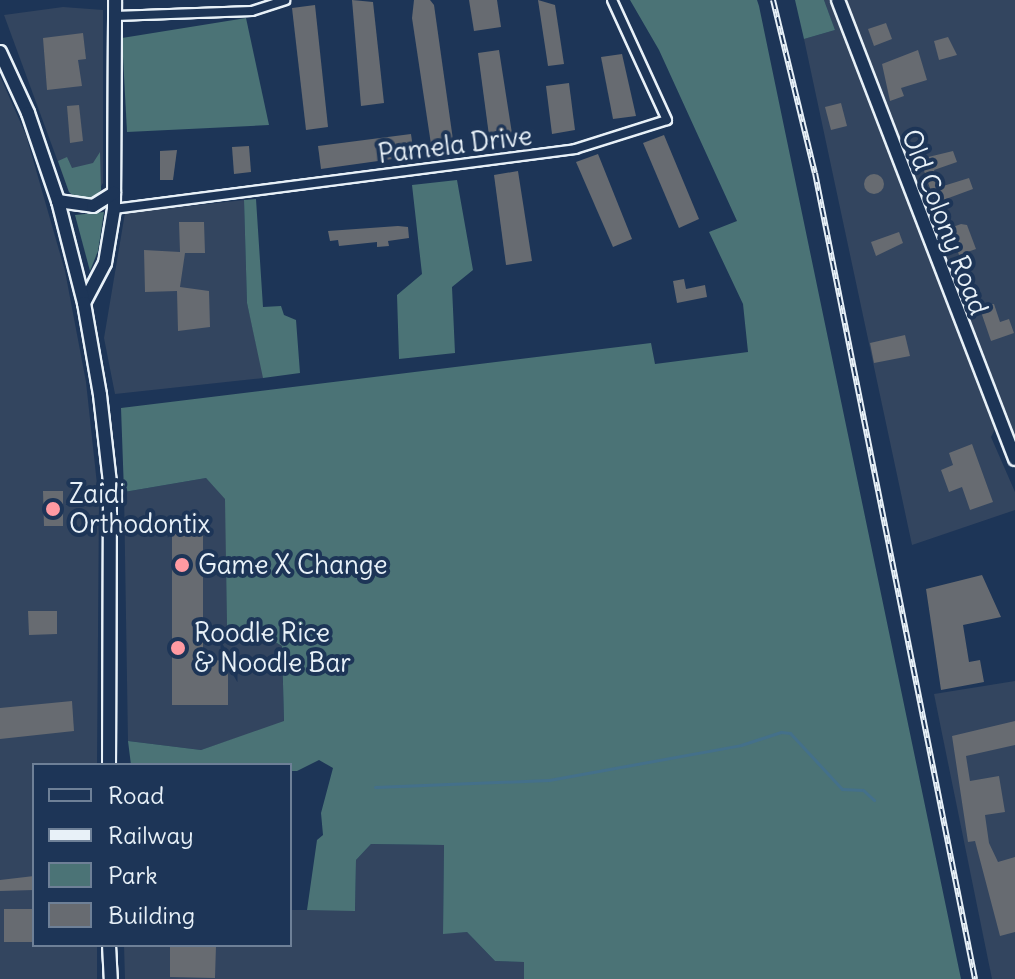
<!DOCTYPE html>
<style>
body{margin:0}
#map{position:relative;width:1015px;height:979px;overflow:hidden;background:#1d3557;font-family:Delius,sans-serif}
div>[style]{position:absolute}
.built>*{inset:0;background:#33455f}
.green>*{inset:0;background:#4b7376}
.stream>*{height:3px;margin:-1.5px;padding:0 1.5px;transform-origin:1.5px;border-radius:1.5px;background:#44708a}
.building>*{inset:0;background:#676b71}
.round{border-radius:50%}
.roads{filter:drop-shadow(2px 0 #e8f1f8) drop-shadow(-2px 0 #e8f1f8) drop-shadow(0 2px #e8f1f8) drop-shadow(0 -2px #e8f1f8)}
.minor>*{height:8px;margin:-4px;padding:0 4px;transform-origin:4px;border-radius:4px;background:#1d3557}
.secondary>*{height:12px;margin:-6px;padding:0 6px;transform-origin:6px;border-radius:6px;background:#1d3557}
.primary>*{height:12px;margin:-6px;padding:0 6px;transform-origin:6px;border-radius:6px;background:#1d3557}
.rail>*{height:6px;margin-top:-3px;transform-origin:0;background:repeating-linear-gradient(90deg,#1d3557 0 9px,#e8f1f8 0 18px);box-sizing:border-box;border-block:2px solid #e8f1f8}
.dots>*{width:22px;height:22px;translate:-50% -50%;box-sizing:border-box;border:4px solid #1d3557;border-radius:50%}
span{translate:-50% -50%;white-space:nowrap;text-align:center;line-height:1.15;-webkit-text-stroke:8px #1d3557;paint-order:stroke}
.street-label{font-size:26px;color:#e8f1f8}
.poi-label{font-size:26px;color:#e8f1f8}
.left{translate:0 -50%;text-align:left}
.legend{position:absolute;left:32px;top:763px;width:260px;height:184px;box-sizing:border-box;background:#1d3557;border:2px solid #6e8097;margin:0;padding:10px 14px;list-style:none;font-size:24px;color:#e8f1f8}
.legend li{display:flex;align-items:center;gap:16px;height:40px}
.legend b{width:40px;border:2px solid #6e8097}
</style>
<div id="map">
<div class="built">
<div style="clip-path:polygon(824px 0,1015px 0,1015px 442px,1003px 414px,991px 437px,1015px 492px,1015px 510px,912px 545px,804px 39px,835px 30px)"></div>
<div style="clip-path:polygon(63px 7px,103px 10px,103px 183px,94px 198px,80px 200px,69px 192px,4px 15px)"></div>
<div style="clip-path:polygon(0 76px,26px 135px,65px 271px,86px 382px,99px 503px,97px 765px,34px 765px,34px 945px,97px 945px,97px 979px,0 979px)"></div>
<div style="clip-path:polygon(244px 200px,247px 303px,264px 378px,115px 394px,104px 338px,125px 213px)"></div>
<div style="clip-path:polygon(206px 478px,226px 499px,227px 626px,260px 633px,282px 646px,284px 722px,201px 750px,128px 741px,124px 492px)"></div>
<div style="clip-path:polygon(1015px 681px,1015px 979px,992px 979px,934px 694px)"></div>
<div style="clip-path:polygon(371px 844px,444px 845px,443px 933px,467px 932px,495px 961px,524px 962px,524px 979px,125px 979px,124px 945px,290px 945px,290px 910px,355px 910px,356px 860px)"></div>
</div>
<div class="green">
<div style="clip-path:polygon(630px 0,757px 0,759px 6px,961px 979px,524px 979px,524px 962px,495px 961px,467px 932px,443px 934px,444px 845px,371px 844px,356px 860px,355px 911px,307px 910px,317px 840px,323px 835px,321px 813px,333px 768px,319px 760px,297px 771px,290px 771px,290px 765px,131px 765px,128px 741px,201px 750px,284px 721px,282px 646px,260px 633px,227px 626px,225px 499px,206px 478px,124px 492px,121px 408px,651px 343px,655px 364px,748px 352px,743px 304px,709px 232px,737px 221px,659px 50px)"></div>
<div style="clip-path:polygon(795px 0,824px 0,835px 30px,804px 39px)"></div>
<div style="clip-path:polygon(246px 18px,269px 125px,127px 132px,122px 38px)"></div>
<div style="clip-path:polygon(100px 152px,101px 190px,94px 198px,77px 199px,69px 192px,58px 161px,67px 157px,72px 168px,93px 163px)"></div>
<div style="clip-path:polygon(457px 180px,473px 270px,452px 287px,455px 353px,399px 359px,397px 295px,422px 274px,412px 185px)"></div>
<div style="clip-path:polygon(256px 199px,263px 307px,281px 306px,284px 315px,296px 320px,300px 373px,263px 378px,247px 303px,244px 200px)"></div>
<div style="clip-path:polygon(104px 212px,98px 251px,90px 271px,75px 215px)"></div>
</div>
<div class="stream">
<div style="left:375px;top:787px;width:174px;rotate:-2.3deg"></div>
<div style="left:549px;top:780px;width:195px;rotate:-10.3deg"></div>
<div style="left:741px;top:745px;width:42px;rotate:-18deg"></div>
<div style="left:781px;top:732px;width:9px;rotate:6deg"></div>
<div style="left:790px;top:733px;width:76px;rotate:47.1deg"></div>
<div style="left:842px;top:789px;width:21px;rotate:3deg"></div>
<div style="left:863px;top:790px;width:15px;rotate:42deg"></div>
</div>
<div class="building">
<div style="clip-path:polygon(352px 0,373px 2px,384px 103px,361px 106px)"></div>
<div style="clip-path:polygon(414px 0,430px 0,434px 5px,454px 147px,432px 151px,412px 18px)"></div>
<div style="clip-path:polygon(469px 0,497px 0,501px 27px,474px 31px)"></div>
<div style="clip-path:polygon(538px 0,555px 5px,564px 64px,548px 66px)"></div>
<div style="clip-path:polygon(315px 5px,328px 127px,306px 130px,292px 8px)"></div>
<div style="clip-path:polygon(886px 23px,892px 39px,874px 46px,868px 29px)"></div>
<div style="clip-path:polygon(83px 33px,86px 59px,78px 60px,82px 86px,47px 90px,43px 38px)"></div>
<div style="clip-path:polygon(948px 37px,957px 55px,939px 60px,934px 41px)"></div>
<div style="clip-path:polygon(499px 50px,513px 140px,490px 143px,478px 53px)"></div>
<div style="clip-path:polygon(918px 50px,927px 80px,901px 88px,904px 96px,890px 101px,882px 64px)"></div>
<div style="clip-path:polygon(622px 54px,636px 116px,613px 119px,601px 57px)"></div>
<div style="clip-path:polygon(569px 83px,575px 130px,552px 134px,546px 86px)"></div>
<div style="clip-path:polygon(841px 103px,847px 126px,831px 130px,825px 107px)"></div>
<div style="clip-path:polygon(79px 105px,83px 141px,70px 143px,67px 106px)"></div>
<div style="clip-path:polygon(411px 134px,414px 156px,321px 169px,318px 146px)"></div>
<div style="clip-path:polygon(664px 135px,699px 219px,679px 228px,643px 143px)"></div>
<div style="clip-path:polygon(249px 146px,251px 172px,234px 174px,232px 147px)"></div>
<div style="clip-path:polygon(177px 150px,173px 180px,160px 180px,160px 151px)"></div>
<div style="clip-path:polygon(953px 151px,957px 162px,934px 170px,940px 187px,969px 178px,973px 189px,935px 203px,920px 159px)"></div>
<div style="clip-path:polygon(598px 154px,632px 239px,613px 247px,576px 162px)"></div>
<div style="clip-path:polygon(518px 171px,532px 261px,506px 265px,494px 175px)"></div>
<div class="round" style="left:864px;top:174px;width:20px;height:20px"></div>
<div style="clip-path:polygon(179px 222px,204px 222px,205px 253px,185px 253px,180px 287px,209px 291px,210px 327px,178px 331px,177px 291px,145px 292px,144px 250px,180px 252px)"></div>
<div style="clip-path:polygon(961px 224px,967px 225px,976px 249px,959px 255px,950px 228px)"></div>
<div style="clip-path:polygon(398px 226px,408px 227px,409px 238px,388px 241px,389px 246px,377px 247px,377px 242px,339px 246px,338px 240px,330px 241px,328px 231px)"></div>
<div style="clip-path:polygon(899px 232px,903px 243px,876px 256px,871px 242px)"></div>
<div style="clip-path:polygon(684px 279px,686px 289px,705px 285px,707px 297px,677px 303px,673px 281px)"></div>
<div style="clip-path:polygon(994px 304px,1000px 322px,1009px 319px,1014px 333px,991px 341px,979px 306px)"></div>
<div style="clip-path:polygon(905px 335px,910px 356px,874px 363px,870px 343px)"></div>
<div style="clip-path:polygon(972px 444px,993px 502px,970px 510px,962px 487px,949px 492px,941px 470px,953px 465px,949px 453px)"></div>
<div style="clip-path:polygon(43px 491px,63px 491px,63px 526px,44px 526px)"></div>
<div style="clip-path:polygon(172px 526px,203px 526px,203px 661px,228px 660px,228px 705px,172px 705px)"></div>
<div style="clip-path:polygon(982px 575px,1001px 617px,963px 625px,969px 662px,980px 660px,984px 682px,941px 690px,926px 589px)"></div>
<div style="clip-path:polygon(28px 611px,57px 611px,57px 634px,29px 635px)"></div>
<div style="clip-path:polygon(72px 701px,74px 731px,0 739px,0 708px)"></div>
<div style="clip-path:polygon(1015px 721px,1015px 745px,966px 756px,970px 781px,999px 776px,1005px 812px,985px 815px,989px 843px,998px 862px,1015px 857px,1015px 932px,1000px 936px,975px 841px,968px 842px,952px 736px)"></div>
<div style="clip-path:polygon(34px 876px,34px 890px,0 891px,0 880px)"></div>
<div style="clip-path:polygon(4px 909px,34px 909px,34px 942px,4px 942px)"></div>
<div style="clip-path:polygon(170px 945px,216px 945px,215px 978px,170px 977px)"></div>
</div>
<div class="roads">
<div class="minor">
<div style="left:115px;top:16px;width:137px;rotate:-2.1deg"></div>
<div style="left:252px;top:11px;width:35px;rotate:-18deg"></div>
<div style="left:114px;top:209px;width:465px;rotate:-7.4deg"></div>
<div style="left:575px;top:149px;width:96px;rotate:-17.5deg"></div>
<div style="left:667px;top:120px;width:132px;rotate:-114.6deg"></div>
</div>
<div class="secondary">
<div style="left:838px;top:0;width:492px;rotate:68.9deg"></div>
<div style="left:84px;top:303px;width:45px;rotate:-62.3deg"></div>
<div style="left:105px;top:263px;width:55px;rotate:-80.5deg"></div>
<div style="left:114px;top:209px;width:209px;rotate:-89.7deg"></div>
</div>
<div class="primary">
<div style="left:0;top:52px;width:67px;rotate:65.3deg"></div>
<div style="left:28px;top:113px;width:93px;rotate:71.2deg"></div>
<div style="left:58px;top:201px;width:105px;rotate:75.7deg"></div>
<div style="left:84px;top:303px;width:93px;rotate:80.1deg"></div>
<div style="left:100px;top:395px;width:89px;rotate:83.5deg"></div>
<div style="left:110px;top:483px;width:282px;rotate:90.2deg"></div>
<div style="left:58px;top:201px;width:35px;rotate:8deg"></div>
<div style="left:93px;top:206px;width:25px;rotate:-32deg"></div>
<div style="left:109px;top:945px;width:34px;rotate:87deg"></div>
</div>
</div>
<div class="rail">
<div style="left:773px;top:0;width:178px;rotate:76.4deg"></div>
<div style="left:815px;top:173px;width:822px;rotate:78.77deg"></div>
</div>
<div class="dots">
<div style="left:53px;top:509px;background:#ff9aa2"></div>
<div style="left:182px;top:565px;background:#ff9aa2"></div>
<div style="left:178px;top:648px;background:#ff9aa2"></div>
</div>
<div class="street-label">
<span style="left:455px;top:145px;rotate:-7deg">Pamela Drive</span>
<span style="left:945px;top:222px;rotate:69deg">Old Colony Road</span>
</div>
<div class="poi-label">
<span class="left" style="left:69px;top:509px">Zaidi<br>Orthodontix</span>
<span class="left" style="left:198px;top:565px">Game X Change</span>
<span class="left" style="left:194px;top:648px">Roodle Rice<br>&amp; Noodle Bar</span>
</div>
<ul class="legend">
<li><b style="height:10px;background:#1d3557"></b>Road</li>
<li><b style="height:10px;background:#e8f1f8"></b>Railway</li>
<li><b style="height:22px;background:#4b7376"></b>Park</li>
<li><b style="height:22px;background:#676b71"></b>Building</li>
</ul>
</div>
